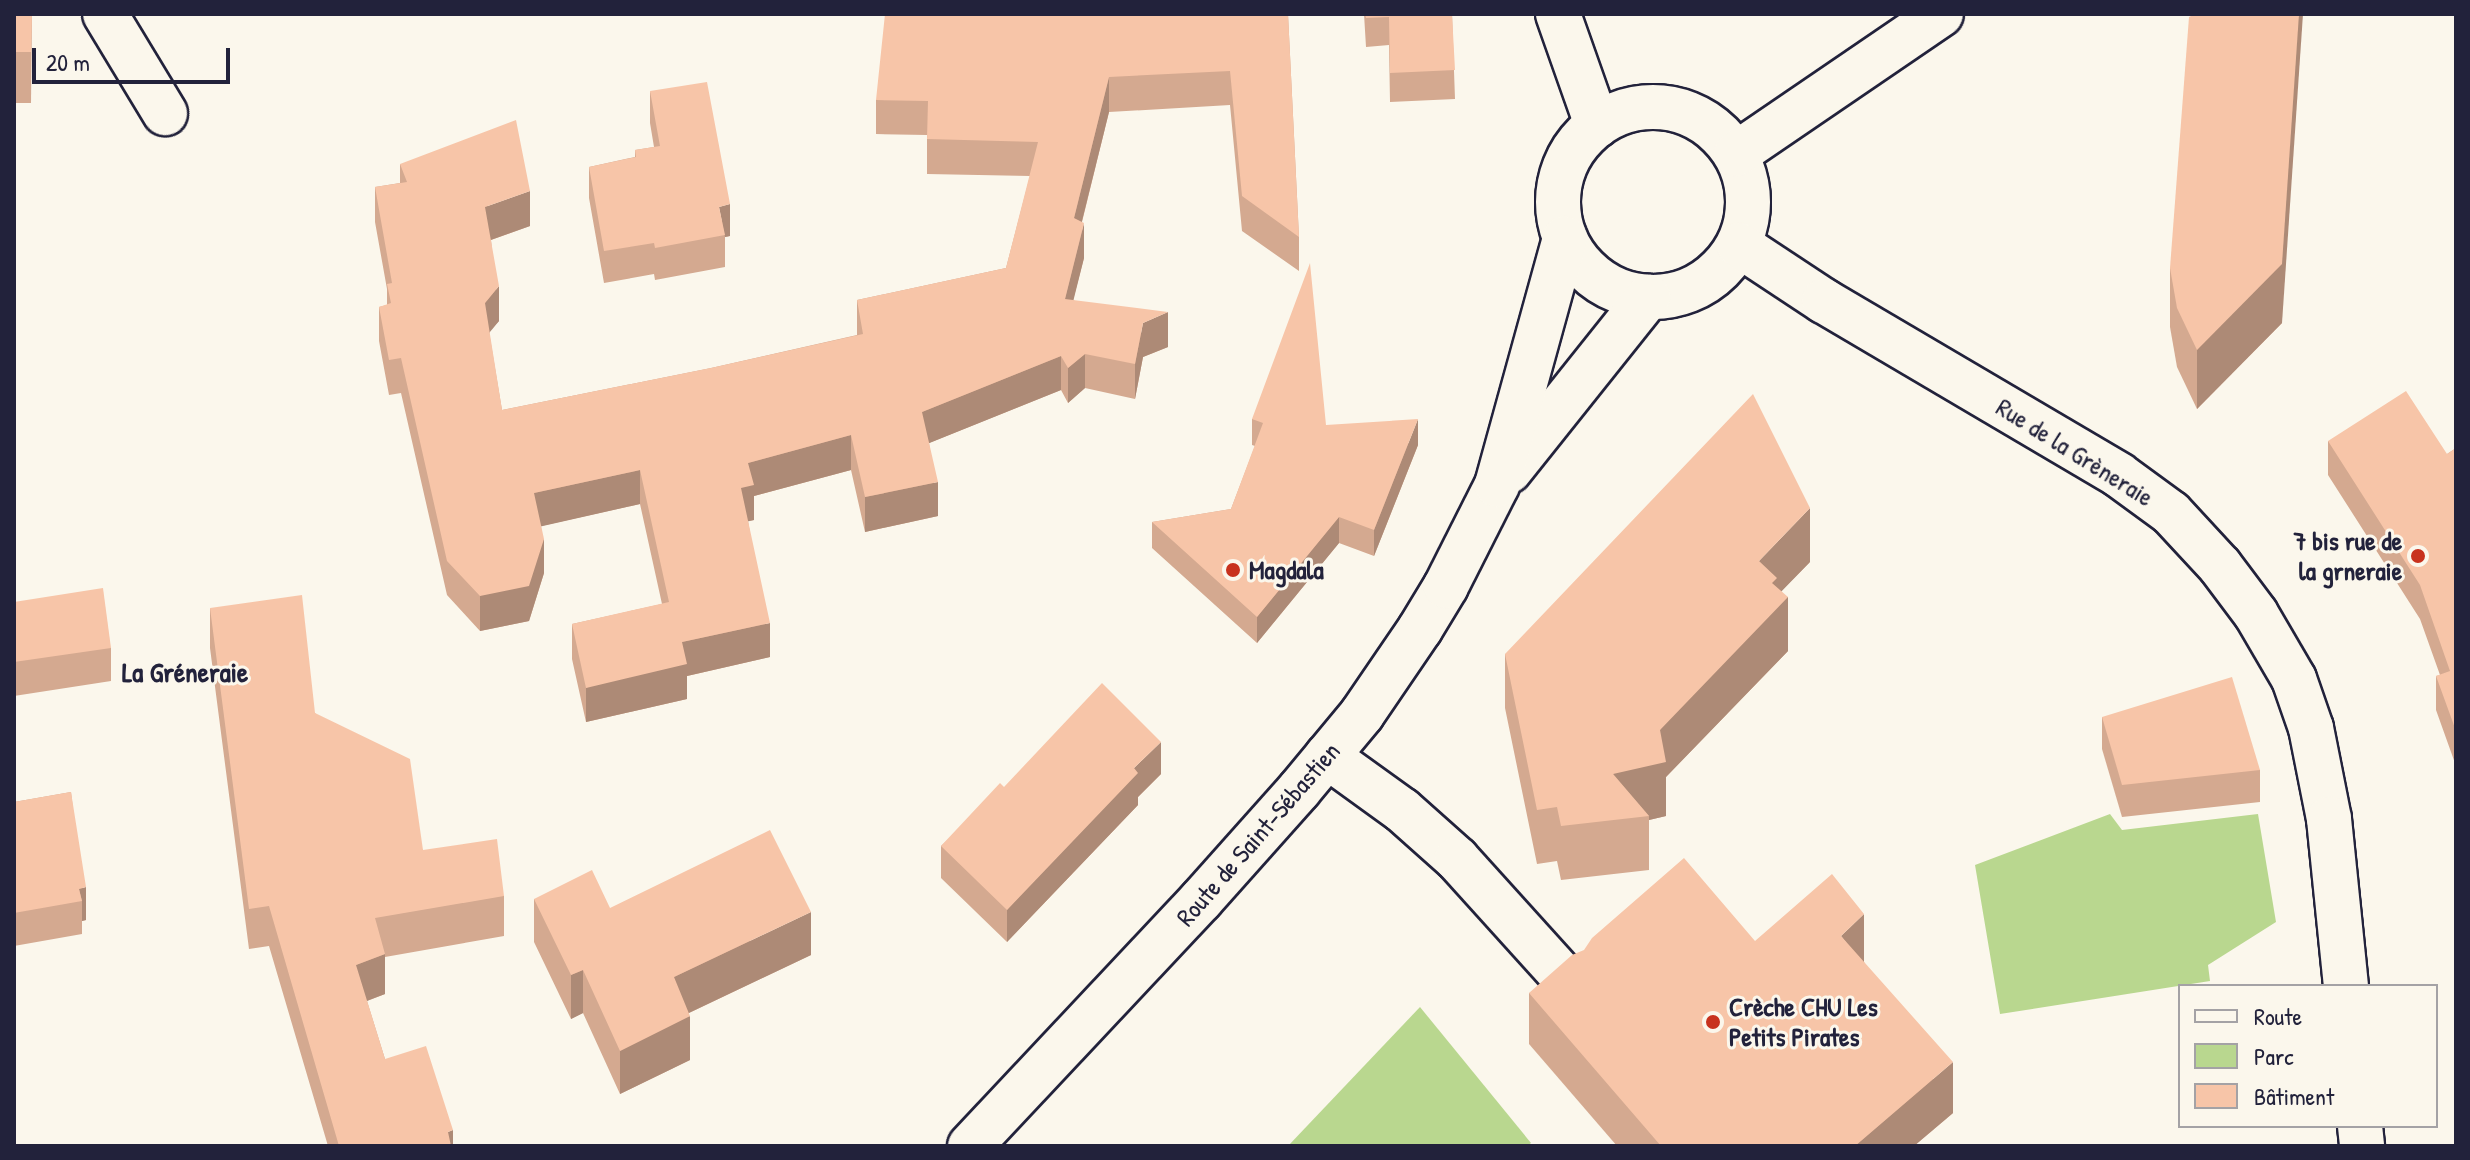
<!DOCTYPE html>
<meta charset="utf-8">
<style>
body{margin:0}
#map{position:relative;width:2470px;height:1160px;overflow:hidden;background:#fbf7ec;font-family:"Patrick Hand",sans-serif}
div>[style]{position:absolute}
.green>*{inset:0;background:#b9d78f}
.roads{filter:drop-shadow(2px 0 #22223b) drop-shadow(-2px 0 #22223b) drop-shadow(0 2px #22223b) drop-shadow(0 -2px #22223b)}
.minor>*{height:44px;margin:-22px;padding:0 22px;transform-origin:22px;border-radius:22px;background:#fbf7ec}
.minor>.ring{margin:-22px;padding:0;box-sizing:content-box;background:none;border:44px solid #fbf7ec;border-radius:50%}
.wall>*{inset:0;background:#d4a990}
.shaded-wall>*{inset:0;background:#ad8a76}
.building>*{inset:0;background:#f7c5a8}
.dots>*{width:22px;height:22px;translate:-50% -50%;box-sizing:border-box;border:4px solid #fbf7ec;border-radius:50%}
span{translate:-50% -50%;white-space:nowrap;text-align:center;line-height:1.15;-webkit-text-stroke:6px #fbf7ec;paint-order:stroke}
.street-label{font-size:26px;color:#22223b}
.poi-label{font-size:26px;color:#22223b;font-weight:700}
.right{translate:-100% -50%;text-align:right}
.left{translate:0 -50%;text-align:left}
.neighbourhood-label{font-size:28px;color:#22223b;font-weight:700}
.frame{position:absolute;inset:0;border:16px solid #22223b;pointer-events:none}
.legend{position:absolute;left:2178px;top:984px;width:260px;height:144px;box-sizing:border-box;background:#fbf7ec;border:2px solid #a4a2a5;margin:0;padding:10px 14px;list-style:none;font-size:24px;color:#22223b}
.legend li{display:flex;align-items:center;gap:16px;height:40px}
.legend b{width:40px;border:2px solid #a4a2a5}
.scale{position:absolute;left:32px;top:48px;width:198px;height:36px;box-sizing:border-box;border:4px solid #22223b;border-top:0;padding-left:10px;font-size:24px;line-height:28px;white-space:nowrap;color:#22223b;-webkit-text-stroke:6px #fbf7ec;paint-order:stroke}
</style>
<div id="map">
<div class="green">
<div style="clip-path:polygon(2110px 814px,2122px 830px,2258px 814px,2276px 922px,2208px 965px,2210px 981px,2000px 1014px,1975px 865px)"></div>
<div style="clip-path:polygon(1420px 1007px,1531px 1143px,1527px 1146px,1288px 1146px)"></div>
</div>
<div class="roads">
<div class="minor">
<div style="left:105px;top:14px;width:116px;rotate:58.8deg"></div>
<div style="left:1558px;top:14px;width:118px;rotate:70.6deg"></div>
<div class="ring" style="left:1558px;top:107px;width:146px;height:146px"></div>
<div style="left:1736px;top:154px;width:248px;rotate:-34.3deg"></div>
<div style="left:1739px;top:245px;width:102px;rotate:33.4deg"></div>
<div style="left:1824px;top:301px;width:342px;rotate:30.5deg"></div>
<div style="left:2119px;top:475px;width:64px;rotate:36.2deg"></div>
<div style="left:2171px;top:513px;width:72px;rotate:47.2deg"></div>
<div style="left:2220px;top:566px;width:60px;rotate:53.1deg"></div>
<div style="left:2256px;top:614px;width:75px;rotate:59.7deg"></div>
<div style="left:2294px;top:679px;width:52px;rotate:70.9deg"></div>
<div style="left:2311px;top:728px;width:93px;rotate:78.8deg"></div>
<div style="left:2329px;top:819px;width:168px;rotate:84.2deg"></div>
<div style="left:1509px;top:471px;width:223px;rotate:-51.4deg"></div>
<div style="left:1327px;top:756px;width:92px;rotate:35.8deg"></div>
<div style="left:1402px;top:810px;width:74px;rotate:41.7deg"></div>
<div style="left:1457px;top:859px;width:166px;rotate:47.9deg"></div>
<div style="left:2360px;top:1126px;width:20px;rotate:84deg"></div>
<div style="left:970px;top:1146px;width:337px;rotate:-46.8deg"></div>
<div style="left:1201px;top:900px;width:147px;rotate:-48.3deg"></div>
<div style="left:1299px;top:790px;width:99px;rotate:-50.3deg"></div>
<div style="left:1362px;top:714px;width:103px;rotate:-55.7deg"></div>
<div style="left:1420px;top:629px;width:50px;rotate:-58.8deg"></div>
<div style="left:1446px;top:586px;width:113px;rotate:-63.2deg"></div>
<div style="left:1497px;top:485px;width:256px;rotate:-74.6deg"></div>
</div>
</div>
<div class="wall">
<div style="clip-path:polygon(14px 14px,32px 14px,31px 103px,14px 103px)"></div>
<div style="clip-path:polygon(1288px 14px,1299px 237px,1299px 271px,1242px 231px,1230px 105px,1109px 112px,1082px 222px,1084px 258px,1073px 300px,1168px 347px,1143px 357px,1135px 399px,1085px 388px,1068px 403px,1061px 390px,929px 443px,938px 516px,865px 532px,851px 470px,754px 496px,754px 520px,748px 521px,770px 657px,687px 676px,687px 699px,586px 722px,572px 659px,572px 624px,662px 604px,640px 504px,541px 526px,544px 573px,529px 621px,480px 631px,447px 595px,401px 393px,389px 395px,379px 341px,379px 307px,387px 305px,387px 289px,375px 222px,375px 187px,400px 183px,400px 164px,530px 226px,491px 240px,499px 321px,489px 332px,502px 410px,711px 368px,857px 335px,857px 300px,1006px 268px,1030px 176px,927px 174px,927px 135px,876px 134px,876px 100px)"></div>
<div style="clip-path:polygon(1364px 14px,1452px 14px,1455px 99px,1390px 102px,1389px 45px,1366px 47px)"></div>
<div style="clip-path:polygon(650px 91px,730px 236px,725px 237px,725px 267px,655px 280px,654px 274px,604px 283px,589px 198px,589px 167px,635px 157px,635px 150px,654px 147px,650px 123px)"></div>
<div style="clip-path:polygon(2170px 268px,2282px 323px,2197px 409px,2177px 367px,2170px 327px)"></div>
<div style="clip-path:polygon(1252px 419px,1326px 425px,1418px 445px,1374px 556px,1339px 543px,1257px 643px,1152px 548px,1152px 522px,1231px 509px,1255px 446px,1252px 445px)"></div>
<div style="clip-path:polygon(2328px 441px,2447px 454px,2456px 448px,2456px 766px,2436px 710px,2436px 676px,2440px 675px,2420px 619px,2328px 475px)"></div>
<div style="clip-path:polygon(1810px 562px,1781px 591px,1788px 651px,1666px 777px,1666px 816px,1649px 820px,1649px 870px,1561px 880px,1557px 861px,1537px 864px,1505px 708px,1505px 654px)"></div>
<div style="clip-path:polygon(14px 602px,111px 648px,111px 681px,14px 696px)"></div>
<div style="clip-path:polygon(210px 608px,315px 713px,423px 850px,504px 896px,504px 936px,385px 957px,385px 994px,367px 1001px,385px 1059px,453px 1146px,328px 1146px,269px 946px,249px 949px,210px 648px)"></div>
<div style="clip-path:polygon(2102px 717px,2260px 770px,2260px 802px,2122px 817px,2102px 749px)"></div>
<div style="clip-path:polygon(1161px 774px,1138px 797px,1138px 805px,1007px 942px,941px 878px,941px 846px,1004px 787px)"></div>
<div style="clip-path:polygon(71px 792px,86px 920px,82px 921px,82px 934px,14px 946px,14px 802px)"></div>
<div style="clip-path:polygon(534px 899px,610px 908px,811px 955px,689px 1013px,690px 1060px,620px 1094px,583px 1013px,571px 1019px,534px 942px)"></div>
<div style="clip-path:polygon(1755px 941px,1864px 962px,1953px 1113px,1914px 1146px,1617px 1146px,1529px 1044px,1529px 993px)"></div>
</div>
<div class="shaded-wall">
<div style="clip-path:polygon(2299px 14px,2303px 14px,2282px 323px,2197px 409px,2197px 350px)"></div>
<div style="clip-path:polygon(1109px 77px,1109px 112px,1074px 253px,1074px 218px)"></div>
<div style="clip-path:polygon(530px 191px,530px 226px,485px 242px,485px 207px)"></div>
<div style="clip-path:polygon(730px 204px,730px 236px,725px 237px,719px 207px)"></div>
<div style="clip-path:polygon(1084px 223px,1084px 258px,1065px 334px,1065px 299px)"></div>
<div style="clip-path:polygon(499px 286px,499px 321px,485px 338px,485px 303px)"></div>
<div style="clip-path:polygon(1168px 312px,1168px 347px,1143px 357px,1135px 399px,1135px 364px,1143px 323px)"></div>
<div style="clip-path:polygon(1085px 354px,1085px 388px,1068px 403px,1068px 368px)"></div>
<div style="clip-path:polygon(1061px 356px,1061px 390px,922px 446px,922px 412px)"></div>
<div style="clip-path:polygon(1418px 419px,1418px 445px,1374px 556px,1374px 530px)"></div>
<div style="clip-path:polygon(851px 435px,851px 470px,754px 496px,754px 520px,741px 523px,741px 488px,748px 463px)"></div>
<div style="clip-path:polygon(640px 470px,640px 504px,534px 528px,534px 493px)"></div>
<div style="clip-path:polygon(938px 482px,938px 516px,865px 532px,865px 497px)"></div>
<div style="clip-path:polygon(1810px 508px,1810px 562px,1777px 596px,1788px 597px,1788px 651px,1666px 777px,1666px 816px,1649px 820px,1649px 816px,1613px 774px,1660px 730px,1759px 561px)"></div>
<div style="clip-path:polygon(1339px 517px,1339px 543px,1257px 643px,1257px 617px)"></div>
<div style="clip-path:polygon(544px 539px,544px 573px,529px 621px,480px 631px,480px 596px)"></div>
<div style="clip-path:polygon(770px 623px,770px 657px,687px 676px,687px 699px,586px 722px,586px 688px,682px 642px)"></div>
<div style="clip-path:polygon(1161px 742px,1161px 774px,1138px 797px,1138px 805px,1007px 942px,1007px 910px,1134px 768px)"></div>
<div style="clip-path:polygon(86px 887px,86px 920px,82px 921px,82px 901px,79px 889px)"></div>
<div style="clip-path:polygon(811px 912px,811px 955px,674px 1020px,674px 977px)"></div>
<div style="clip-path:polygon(1864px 914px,1864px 966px,1841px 936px)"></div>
<div style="clip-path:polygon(385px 954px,385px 994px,356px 1005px,356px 965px)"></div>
<div style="clip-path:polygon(583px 970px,583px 1013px,571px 1019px,571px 975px)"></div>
<div style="clip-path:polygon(690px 1016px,690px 1060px,620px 1094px,620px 1051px)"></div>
<div style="clip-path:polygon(1953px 1062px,1953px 1113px,1914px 1146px,1855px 1146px)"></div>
<div style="clip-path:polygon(453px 1130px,453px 1146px,448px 1146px,448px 1132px)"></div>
</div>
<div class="building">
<div style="clip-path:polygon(14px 14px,32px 14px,31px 52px,14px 52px)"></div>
<div style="clip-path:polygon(885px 14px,1288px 14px,1299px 237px,1242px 196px,1230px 71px,1109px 77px,1074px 218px,1084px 223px,1065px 299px,1168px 312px,1143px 323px,1135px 364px,1085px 354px,1068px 368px,1061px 356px,922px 412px,938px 482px,865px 497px,851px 435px,748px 463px,754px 485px,741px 488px,770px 623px,682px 642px,687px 664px,586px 688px,572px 624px,669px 602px,640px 470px,534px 493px,544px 539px,529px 586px,480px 596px,447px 561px,401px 358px,389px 360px,379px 307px,391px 303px,387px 284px,392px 283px,375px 187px,407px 182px,400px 164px,516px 120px,530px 191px,485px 207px,499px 286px,485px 303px,502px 410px,711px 368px,863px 334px,857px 300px,1006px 268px,1038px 142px,927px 139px,928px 101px,876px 100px)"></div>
<div style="clip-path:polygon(1365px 14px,1452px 14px,1455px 70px,1390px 73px,1389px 17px,1366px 18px)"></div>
<div style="clip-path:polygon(2195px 14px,2299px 14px,2282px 264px,2197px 350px,2177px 308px,2170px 268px,2189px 17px)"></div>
<div style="clip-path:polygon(707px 82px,730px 204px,719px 207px,725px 235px,655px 248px,654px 243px,604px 251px,589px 167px,636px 157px,635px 150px,660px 146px,650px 91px)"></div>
<div style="clip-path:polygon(1310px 263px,1326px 425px,1418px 419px,1374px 530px,1339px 517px,1257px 617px,1152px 522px,1231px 509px,1263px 423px,1252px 419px)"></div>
<div style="clip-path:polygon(2406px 391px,2447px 454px,2456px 448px,2456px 731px,2436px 676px,2450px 671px,2420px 585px,2328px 441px)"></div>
<div style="clip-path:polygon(1753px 394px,1810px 508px,1759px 561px,1777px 578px,1772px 583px,1788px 597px,1660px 730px,1666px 762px,1613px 774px,1649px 816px,1561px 826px,1557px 807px,1537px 810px,1505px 654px)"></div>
<div style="clip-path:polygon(103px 588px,111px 648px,14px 662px,14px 602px)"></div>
<div style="clip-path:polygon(302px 595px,315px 713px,410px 759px,423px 850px,497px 839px,504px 896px,375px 918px,385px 954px,356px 965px,385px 1059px,426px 1046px,453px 1130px,448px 1132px,451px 1146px,339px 1146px,269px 906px,249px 909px,210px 608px)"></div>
<div style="clip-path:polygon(2232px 677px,2260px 770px,2122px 785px,2102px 717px)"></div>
<div style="clip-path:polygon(1102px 683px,1161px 742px,1134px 768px,1138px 773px,1007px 910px,941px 846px,1000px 783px,1004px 787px)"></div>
<div style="clip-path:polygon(71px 792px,86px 887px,79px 889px,82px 901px,14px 913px,14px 802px)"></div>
<div style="clip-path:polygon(770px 830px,811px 912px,674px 977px,690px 1016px,620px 1051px,583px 970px,571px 975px,534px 899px,592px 870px,610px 908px)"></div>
<div style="clip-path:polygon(1684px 858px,1755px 941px,1832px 874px,1864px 914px,1841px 936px,1953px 1062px,1855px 1146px,1661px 1146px,1529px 993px,1572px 955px,1584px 950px,1592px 938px)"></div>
</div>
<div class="dots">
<div style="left:2418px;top:556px;background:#c8321e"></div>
<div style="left:1233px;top:570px;background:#c8321e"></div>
<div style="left:1713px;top:1022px;background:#c8321e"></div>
</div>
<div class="street-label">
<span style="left:2075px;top:452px;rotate:32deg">Rue de la Grèneraie</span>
<span style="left:1258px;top:834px;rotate:-49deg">Route de Saint-Sébastien</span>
</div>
<div class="poi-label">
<span class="right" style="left:2402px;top:556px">7 bis rue de<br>la grneraie</span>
<span class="left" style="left:1249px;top:570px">Magdala</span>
<span class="left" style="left:1729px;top:1022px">Crèche CHU Les<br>Petits Pirates</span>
</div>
<div class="neighbourhood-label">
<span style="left:185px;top:672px">La Gréneraie</span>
</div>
<div class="frame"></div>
<ul class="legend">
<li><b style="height:10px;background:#fbf7ec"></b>Route</li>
<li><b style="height:22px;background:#b9d78f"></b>Parc</li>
<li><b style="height:22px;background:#f7c5a8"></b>Bâtiment</li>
</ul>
<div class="scale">20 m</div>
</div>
